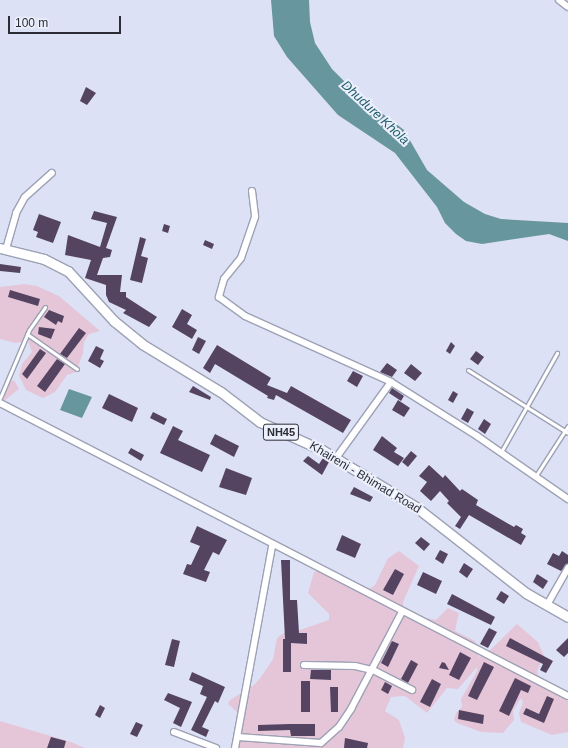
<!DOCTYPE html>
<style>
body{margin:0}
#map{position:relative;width:568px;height:748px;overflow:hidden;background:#dde1f6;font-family:Arial,sans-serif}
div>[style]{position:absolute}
.green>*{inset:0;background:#e5c6d8}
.water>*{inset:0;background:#68969f}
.building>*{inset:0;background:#544461}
.roads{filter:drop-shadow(1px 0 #9da1b4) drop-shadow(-1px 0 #9da1b4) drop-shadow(0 1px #9da1b4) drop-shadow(0 -1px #9da1b4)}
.lane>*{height:3px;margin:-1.5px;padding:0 1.5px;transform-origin:1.5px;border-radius:1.5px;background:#fff}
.street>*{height:6px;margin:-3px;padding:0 3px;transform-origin:3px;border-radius:3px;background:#fff}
.primary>*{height:9px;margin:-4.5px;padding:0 4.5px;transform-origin:4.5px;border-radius:4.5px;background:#fff}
span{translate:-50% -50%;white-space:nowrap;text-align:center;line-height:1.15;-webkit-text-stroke:4px #eceffc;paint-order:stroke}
.shield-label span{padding:1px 3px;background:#eceffc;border:1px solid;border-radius:3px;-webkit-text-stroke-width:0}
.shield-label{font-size:11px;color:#2b2c34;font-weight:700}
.street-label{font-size:12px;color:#2b2c34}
.water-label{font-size:13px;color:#1e5d68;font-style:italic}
.scale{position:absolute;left:8px;top:16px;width:113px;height:18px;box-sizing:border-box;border:2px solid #2b2c34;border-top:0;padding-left:5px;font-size:12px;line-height:14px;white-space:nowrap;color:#2b2c34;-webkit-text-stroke:3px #eceffc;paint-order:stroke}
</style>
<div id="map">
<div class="green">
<div style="clip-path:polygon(24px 284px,37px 286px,59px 296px,100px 331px,89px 334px,84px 342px,83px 353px,76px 372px,67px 375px,55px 392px,43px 398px,26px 390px,19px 376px,22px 364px,32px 352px,28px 341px,15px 343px,0 339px,0 287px)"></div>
<div style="clip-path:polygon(14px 380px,19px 389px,0 404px,0 393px,6px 383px)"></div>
<div style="clip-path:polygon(399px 551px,419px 566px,403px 602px,403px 609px,416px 616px,436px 620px,448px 608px,459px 613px,455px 631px,475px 641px,479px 657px,485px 655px,517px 624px,538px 642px,544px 656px,537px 671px,538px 675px,557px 687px,568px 699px,568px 732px,552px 735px,521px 722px,519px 713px,523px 702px,521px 698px,513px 711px,514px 720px,503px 733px,481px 732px,457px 723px,454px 720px,456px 713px,462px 707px,461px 699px,477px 671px,477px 667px,458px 689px,447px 688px,427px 713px,405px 696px,391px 697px,385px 711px,399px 720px,405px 738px,403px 748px,239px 748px,244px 718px,228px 704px,230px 700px,254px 685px,261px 677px,273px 659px,277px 638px,287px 631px,297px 631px,329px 620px,329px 614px,308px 593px,314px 572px,326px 570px,368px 590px,375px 585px,388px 558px)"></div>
<div style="clip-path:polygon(0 721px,71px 742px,85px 748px,0 748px)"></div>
</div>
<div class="water">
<div style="clip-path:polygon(271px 0,309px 0,310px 22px,315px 43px,332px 69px,358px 95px,404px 130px,427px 170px,464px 202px,485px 214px,501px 219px,568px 223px,568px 241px,549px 234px,482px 244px,466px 241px,456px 234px,445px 223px,437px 207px,395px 153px,338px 115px,287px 57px,274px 36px)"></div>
<div style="clip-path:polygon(69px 389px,92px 397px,82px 418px,60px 410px)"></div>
</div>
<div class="building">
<div style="clip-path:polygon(86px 87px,96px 93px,87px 105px,80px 101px)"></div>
<div style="clip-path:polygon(94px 211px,117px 217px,106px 248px,112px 250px,110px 257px,103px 258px,97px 275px,122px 275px,120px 292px,126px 292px,126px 297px,157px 317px,149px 327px,123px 313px,126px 310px,109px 302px,106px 295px,106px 285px,85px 278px,91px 260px,65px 255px,68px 235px,100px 247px,107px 223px,91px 219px)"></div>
<div style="clip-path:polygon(39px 214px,61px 222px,53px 243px,36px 237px,38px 232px,33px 230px)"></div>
<div style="clip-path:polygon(164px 224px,170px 226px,168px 233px,162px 231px)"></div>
<div style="clip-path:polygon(140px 237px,146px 239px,141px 256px,148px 258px,142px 283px,130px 280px)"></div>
<div style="clip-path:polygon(205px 240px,214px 244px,212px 249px,203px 245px)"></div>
<div style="clip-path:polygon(0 264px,21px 267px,20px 273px,0 271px)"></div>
<div style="clip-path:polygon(10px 290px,40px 299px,38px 306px,8px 297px)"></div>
<div style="clip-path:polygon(182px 309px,192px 315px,187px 324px,197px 330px,192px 339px,172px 327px)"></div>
<div style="clip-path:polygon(49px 310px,64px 316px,62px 323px,58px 321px,56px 325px,44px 317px)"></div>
<div style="clip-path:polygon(39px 327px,55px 329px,51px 339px,38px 334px)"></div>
<div style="clip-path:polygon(79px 328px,86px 333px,67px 358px,60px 354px)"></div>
<div style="clip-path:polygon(198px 337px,206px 341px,199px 354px,192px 350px)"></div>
<div style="clip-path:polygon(451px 342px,455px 346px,450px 354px,446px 351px)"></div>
<div style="clip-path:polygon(217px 345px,271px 378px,267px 385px,287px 393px,291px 386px,351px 420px,343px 433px,276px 395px,274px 400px,267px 398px,268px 396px,215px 364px,210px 373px,203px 368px)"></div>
<div style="clip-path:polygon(96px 346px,104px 350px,100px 359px,104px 361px,100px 368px,88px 361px)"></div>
<div style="clip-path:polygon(40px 349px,46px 353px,27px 379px,22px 374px)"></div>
<div style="clip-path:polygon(476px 351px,484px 357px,478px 365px,470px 359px)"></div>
<div style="clip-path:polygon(57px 359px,65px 364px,45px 392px,37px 386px)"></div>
<div style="clip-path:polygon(387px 363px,397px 370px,392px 377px,380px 372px)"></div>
<div style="clip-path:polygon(411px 364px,422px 373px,415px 381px,404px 373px)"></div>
<div style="clip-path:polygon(353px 371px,363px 376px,357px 387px,347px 381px)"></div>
<div style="clip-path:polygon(193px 386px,211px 397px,210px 400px,189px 392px)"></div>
<div style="clip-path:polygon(392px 388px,404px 396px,401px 401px,389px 393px)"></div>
<div style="clip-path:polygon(453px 391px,458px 394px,453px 403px,448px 400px)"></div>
<div style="clip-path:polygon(109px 394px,138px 408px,132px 422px,102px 408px)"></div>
<div style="clip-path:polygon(398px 400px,410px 408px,404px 417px,392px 410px)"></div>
<div style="clip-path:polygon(467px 408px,474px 412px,468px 423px,461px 419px)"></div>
<div style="clip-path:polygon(153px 412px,167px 419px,164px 425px,150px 418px)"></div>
<div style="clip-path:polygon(484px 419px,491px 424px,485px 434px,478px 429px)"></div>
<div style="clip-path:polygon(173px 426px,183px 431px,178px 440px,210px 455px,202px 472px,160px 453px)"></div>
<div style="clip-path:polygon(215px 434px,239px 446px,234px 457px,210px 444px)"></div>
<div style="clip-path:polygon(382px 436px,397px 448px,394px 452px,404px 458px,398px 466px,373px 450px)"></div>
<div style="clip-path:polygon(131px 448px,144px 455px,141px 461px,128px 453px)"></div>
<div style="clip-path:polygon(411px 451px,417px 456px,408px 467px,402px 462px)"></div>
<div style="clip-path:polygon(308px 456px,319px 464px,323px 458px,329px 462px,322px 475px,303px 461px)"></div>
<div style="clip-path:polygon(429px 465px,443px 478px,445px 475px,460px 491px,462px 489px,478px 500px,476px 505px,514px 527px,516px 525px,523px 529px,521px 533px,526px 536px,521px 545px,469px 515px,460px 529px,455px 526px,461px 517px,447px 503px,449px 501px,440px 491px,431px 501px,420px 491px,427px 482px,419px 476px)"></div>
<div style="clip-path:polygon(226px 468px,252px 478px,246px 495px,219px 487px)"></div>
<div style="clip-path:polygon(354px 487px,373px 497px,370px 502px,350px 494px)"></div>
<div style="clip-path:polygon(197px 526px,227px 540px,219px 555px,213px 552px,204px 570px,210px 572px,206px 582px,183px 574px,187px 564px,191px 565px,200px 546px,190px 542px)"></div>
<div style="clip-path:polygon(342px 535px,361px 544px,355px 558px,336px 550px)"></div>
<div style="clip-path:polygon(421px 537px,430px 544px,424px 551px,415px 543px)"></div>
<div style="clip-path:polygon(440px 550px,448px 554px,443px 564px,435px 559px)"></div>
<div style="clip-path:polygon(562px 551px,568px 555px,568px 564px,561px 571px,547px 564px,553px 553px,559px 556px)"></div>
<div style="clip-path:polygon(281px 560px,290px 560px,290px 600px,297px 600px,299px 633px,307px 633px,307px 644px,291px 643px,291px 672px,283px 672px,283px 639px,285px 639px)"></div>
<div style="clip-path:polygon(464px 563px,473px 569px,467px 578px,459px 572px)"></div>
<div style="clip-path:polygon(395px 569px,404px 574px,393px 595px,383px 590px)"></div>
<div style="clip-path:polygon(423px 572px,442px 581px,436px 594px,417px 585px)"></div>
<div style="clip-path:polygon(537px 574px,548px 581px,543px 589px,533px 582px)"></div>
<div style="clip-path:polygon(501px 591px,509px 596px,504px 604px,496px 599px)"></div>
<div style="clip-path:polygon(452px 594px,495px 617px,491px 625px,447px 604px)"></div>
<div style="clip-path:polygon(489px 628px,497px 632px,488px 648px,480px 644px)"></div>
<div style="clip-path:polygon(510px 638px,553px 661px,546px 673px,540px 670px,543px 664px,506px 646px)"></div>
<div style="clip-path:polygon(568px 638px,568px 653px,564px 657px,556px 650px)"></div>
<div style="clip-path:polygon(172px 639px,180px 641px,174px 667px,165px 665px)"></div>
<div style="clip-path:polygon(392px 641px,399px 644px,388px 667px,381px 663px)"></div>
<div style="clip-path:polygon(460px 652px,471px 658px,459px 680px,449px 675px)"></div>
<div style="clip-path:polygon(411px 660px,418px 664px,408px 683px,401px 679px)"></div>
<div style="clip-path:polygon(442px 662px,445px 663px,449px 670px,439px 668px)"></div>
<div style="clip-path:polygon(484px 662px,494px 667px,477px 700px,468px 696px)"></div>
<div style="clip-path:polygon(311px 670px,331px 670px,331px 680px,310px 679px)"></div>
<div style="clip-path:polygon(192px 672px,225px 687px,218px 703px,215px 701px,202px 727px,209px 730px,206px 737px,191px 730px,207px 697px,200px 694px,203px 686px,189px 680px)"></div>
<div style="clip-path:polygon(515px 678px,531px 686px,528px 693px,521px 690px,509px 716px,499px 711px)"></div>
<div style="clip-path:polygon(432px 679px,441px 684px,430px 707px,420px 702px)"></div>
<div style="clip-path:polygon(301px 681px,310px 681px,310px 712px,301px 712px)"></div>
<div style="clip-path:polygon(385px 682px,392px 686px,388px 694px,381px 690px)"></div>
<div style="clip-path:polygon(330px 687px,338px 687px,338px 712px,331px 712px)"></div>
<div style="clip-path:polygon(168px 693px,192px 702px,181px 727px,173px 723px,180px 708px,164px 700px)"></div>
<div style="clip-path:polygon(547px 696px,554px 699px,544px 723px,523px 714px,526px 708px,539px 714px)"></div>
<div style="clip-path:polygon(100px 705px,105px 708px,100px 718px,95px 715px)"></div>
<div style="clip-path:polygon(459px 710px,484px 715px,483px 724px,458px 719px)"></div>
<div style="clip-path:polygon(136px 722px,143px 725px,137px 737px,130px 734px)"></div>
<div style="clip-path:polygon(290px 724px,315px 724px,315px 736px,291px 736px,290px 730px,258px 731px,258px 725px)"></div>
<div style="clip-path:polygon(51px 737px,66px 741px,64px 748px,47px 748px)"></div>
<div style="clip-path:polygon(345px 738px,368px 743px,367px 748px,344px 748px)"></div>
</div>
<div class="roads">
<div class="lane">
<div style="left:27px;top:334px;width:61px;rotate:35deg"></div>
<div style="left:468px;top:370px;width:118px;rotate:32.2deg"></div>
<div style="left:0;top:398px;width:74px;rotate:-66.9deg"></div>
<div style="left:29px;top:330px;width:28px;rotate:-55deg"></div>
<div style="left:501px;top:452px;width:114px;rotate:-60.5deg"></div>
<div style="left:535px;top:477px;width:61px;rotate:-57.1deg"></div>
</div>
<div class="street">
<div style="left:559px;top:0;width:11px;rotate:38deg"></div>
<div style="left:252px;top:191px;width:26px;rotate:83deg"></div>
<div style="left:255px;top:217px;width:43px;rotate:108.9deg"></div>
<div style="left:241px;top:258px;width:27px;rotate:129deg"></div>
<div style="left:224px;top:279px;width:19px;rotate:106deg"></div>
<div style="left:219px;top:297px;width:32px;rotate:36deg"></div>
<div style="left:245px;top:316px;width:160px;rotate:24.3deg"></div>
<div style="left:6px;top:249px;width:37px;rotate:-74deg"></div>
<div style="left:16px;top:213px;width:18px;rotate:-61deg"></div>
<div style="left:25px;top:197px;width:36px;rotate:-42deg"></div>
<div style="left:0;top:403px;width:639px;rotate:27.29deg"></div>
<div style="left:336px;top:458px;width:94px;rotate:-54.1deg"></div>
<div style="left:391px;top:382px;width:102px;rotate:32.1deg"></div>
<div style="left:477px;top:436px;width:111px;rotate:34.7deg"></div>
<div style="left:547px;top:605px;width:43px;rotate:-60.4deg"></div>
<div style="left:304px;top:665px;width:51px;rotate:1.1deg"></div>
<div style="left:355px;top:666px;width:18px;rotate:13deg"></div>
<div style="left:373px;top:670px;width:44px;rotate:27.1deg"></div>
<div style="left:174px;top:732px;width:45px;rotate:20.9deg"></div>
<div style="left:238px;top:737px;width:83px;rotate:4.1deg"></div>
<div style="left:321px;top:743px;width:24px;rotate:-42deg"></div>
<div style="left:339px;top:727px;width:22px;rotate:-56deg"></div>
<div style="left:351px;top:709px;width:110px;rotate:-62.3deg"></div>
<div style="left:235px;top:748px;width:205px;rotate:-79.6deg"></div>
</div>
<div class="primary">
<div style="left:0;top:248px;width:45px;rotate:14deg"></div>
<div style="left:44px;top:259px;width:27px;rotate:27deg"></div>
<div style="left:68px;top:271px;width:68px;rotate:47.4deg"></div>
<div style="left:114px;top:321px;width:36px;rotate:39deg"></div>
<div style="left:142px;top:344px;width:92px;rotate:31.3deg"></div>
<div style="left:221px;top:392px;width:49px;rotate:37.6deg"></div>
<div style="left:260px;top:422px;width:68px;rotate:24.3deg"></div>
<div style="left:322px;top:450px;width:110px;rotate:31.2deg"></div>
<div style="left:416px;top:507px;width:140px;rotate:38deg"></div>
<div style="left:526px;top:593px;width:48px;rotate:29.7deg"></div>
</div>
</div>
<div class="shield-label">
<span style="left:281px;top:432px">NH45</span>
</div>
<div class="street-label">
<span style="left:365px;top:478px;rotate:31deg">Khaireni - Bhimad Road</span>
</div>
<div class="water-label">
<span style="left:375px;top:113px;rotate:43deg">Dhudure Khola</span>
</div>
<div class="scale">100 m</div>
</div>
